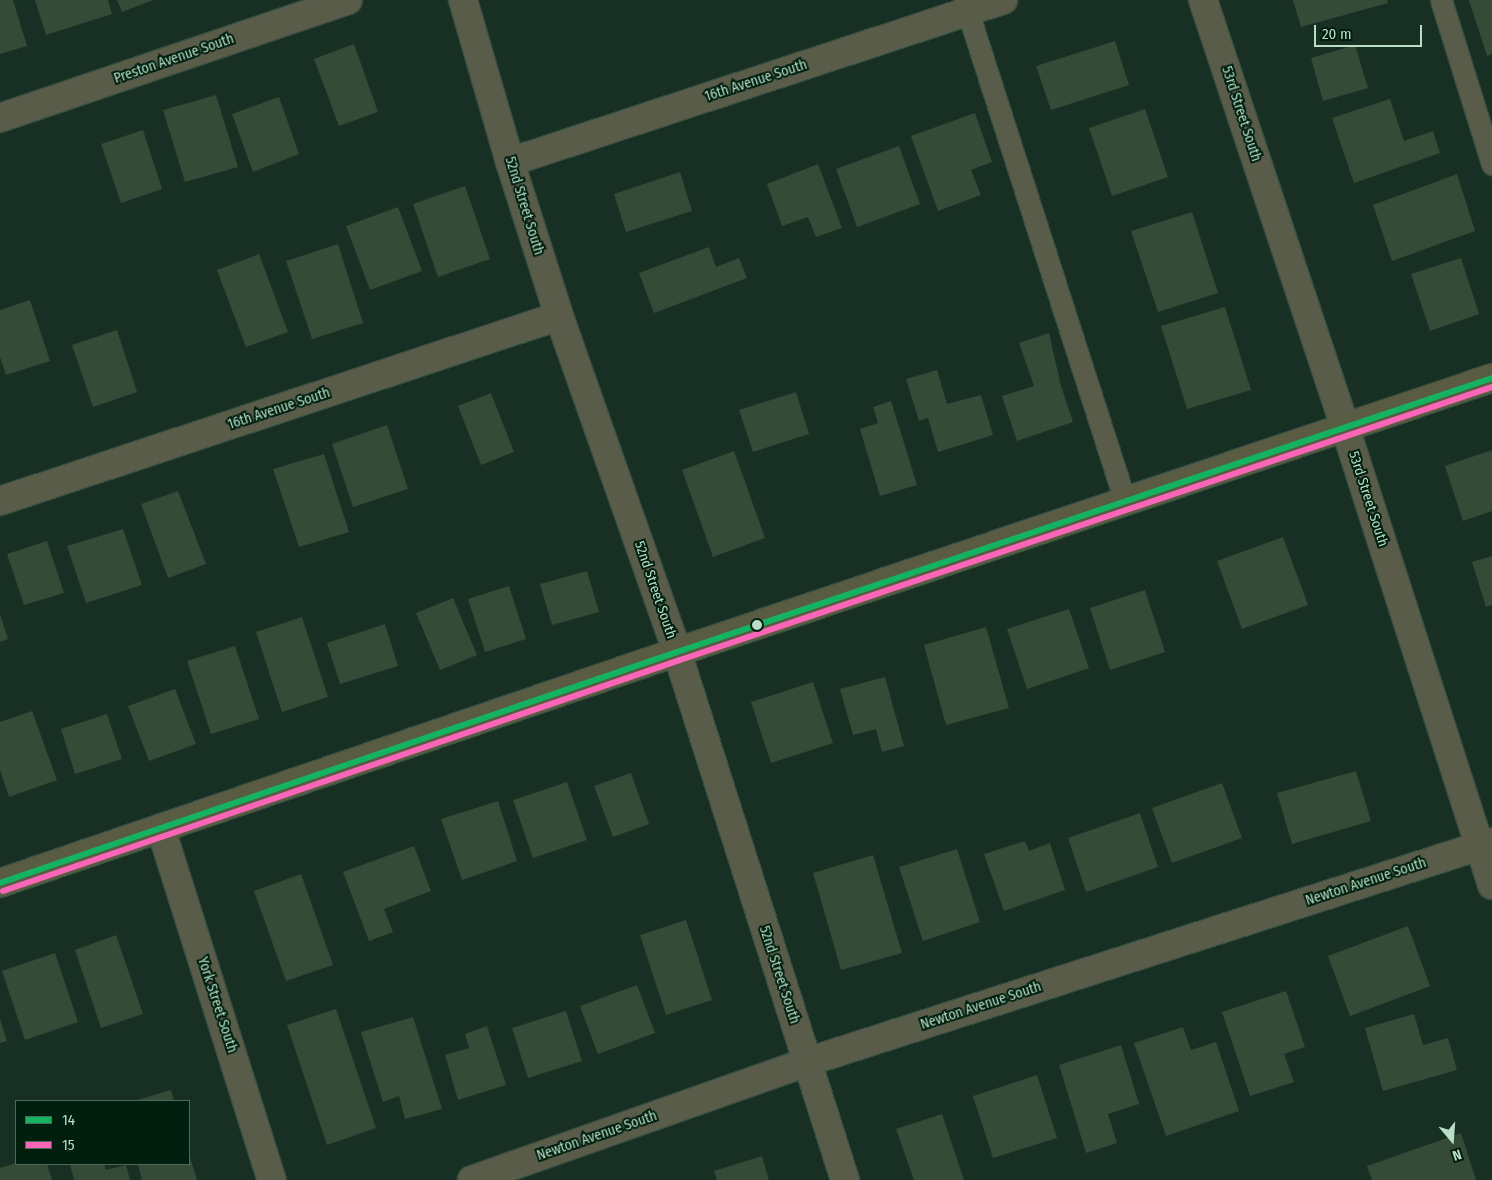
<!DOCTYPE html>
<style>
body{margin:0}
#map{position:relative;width:1492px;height:1180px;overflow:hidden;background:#182f24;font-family:"Fira Sans Condensed",sans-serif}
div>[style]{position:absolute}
.building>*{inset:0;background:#354a37}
.roads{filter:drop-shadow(1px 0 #364d41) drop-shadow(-1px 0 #364d41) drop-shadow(0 1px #364d41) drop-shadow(0 -1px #364d41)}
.lane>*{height:21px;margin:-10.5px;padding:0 10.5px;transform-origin:10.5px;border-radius:10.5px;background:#5a5c4a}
.street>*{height:28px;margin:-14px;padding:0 14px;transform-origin:14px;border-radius:14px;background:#5a5c4a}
.secondary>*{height:28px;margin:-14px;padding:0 14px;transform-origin:14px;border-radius:14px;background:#595b42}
.bus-1>*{height:6px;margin:-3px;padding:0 3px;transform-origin:3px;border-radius:3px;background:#13b361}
.bus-2>*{height:6px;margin:-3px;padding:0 3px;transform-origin:3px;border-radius:3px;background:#fa66b7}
.dots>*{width:14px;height:14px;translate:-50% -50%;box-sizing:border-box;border:2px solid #001f0f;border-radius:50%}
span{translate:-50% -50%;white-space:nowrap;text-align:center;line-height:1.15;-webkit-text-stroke:4px #001f0f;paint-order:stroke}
.street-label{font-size:14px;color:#b8dec6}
.legend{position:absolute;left:15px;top:1100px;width:175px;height:65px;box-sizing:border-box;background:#001f0f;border:1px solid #4a6b58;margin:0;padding:6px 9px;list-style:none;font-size:15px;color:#b8dec6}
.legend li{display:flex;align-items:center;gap:10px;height:25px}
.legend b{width:25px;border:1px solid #4a6b58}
.north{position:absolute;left:1427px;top:1115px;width:50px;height:50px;-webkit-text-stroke:4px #001f0f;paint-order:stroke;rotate:162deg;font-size:14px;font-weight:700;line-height:20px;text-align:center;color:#b8dec6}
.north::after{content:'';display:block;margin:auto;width:18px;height:22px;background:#b8dec6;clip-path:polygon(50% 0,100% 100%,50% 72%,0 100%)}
.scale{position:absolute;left:1314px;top:25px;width:108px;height:22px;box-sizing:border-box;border:2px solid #b8dec6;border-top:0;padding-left:6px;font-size:15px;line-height:18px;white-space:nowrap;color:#b8dec6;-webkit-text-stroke:4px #001f0f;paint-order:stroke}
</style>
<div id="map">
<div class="building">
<div style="clip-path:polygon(0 0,13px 0,27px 46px,0 54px)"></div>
<div style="clip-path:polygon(35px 0,108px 0,112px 14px,46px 35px)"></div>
<div style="clip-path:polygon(117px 0,153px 0,122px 12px)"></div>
<div style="clip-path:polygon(1293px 0,1387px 0,1388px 3px,1301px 27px)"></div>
<div style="clip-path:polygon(1469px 0,1492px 0,1492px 54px,1487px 56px)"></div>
<div style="clip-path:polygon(1115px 41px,1129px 85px,1051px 110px,1036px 66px)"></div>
<div style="clip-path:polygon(354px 44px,378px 112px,339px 126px,314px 59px)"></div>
<div style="clip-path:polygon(1355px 45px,1368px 88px,1323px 101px,1311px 58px)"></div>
<div style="clip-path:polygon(216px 95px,238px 167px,185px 182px,163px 110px)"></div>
<div style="clip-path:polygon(279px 97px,299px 154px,253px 172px,232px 114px)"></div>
<div style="clip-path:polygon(1390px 99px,1404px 141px,1433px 131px,1440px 153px,1354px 183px,1332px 118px)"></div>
<div style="clip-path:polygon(1145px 109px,1168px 177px,1112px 196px,1089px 128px)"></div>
<div style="clip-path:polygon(975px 113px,992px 162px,971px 170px,981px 195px,938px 211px,911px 136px)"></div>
<div style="clip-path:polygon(143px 130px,162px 189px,121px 203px,101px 144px)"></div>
<div style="clip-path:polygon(899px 146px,920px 204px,857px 227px,836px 169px)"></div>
<div style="clip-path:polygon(818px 164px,842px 228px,816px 237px,808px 217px,782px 226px,767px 184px)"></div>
<div style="clip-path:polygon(680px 172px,692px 211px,626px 232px,614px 194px)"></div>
<div style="clip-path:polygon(1457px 174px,1475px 231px,1392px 261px,1373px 205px)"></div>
<div style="clip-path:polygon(465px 186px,490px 259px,438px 277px,413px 204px)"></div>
<div style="clip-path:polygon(398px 207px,422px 271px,370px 290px,346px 226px)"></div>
<div style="clip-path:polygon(1192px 212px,1218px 293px,1158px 312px,1131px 231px)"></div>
<div style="clip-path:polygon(338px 244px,363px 323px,312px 339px,286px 261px)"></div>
<div style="clip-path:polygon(709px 247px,716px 267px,739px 258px,747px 278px,654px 313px,639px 273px)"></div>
<div style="clip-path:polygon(259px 254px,288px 332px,246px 347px,217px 270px)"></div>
<div style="clip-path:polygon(1461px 258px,1479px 314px,1430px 331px,1411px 274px)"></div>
<div style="clip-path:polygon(30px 300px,50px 361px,6px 375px,0 357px,0 310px)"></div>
<div style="clip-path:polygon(1225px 307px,1251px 390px,1187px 409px,1161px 326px)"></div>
<div style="clip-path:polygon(117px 330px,137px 392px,93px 407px,72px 345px)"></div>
<div style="clip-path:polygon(1049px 333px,1061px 386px,1073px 422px,1017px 441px,1002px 396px,1034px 386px,1019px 343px)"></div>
<div style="clip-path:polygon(937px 370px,947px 404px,981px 395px,993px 435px,938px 452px,928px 418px,919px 421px,906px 379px)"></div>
<div style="clip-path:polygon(796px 392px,809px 434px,753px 452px,739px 410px)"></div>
<div style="clip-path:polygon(491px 393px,514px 452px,481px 465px,458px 406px)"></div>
<div style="clip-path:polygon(891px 401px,917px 485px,880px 496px,860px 429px,878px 423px,873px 407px)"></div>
<div style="clip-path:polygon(387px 425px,408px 489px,353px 507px,332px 444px)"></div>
<div style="clip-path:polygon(1492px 450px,1492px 511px,1463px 521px,1445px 466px)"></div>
<div style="clip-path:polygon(734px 451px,765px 538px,713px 557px,682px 470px)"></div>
<div style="clip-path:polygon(324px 454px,349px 532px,299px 547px,273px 469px)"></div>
<div style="clip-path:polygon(178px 491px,206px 564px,168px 578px,141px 504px)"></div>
<div style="clip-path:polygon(123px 529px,142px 585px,86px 603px,67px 546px)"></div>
<div style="clip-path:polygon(1283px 537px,1308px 605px,1242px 629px,1217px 561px)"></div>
<div style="clip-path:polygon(47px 541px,64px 593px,24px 605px,7px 554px)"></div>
<div style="clip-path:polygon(1492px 556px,1492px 605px,1486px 607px,1472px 562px)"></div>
<div style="clip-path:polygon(587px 571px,599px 612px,552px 625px,540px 584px)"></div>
<div style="clip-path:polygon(509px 586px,526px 639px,485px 652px,468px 599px)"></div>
<div style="clip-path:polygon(1145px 590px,1165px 652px,1110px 670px,1090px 608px)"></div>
<div style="clip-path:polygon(453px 598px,477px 655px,440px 670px,416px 613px)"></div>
<div style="clip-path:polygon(1069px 609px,1089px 668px,1027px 689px,1007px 629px)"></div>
<div style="clip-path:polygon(0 614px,8px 639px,0 642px)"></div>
<div style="clip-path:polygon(302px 617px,328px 697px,282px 712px,256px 632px)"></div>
<div style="clip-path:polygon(385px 624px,398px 666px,340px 684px,327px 643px)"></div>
<div style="clip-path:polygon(986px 627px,1009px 708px,946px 725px,924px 645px)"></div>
<div style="clip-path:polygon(235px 646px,259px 719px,211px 734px,187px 661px)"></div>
<div style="clip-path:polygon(885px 677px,904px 746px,882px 752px,876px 729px,853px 735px,840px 689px)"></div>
<div style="clip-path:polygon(813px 682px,833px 743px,771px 763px,751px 702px)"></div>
<div style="clip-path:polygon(175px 689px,196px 744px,149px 761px,128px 706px)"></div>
<div style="clip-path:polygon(32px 711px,57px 780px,9px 797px,0 770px,0 722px)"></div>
<div style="clip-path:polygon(107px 714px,122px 759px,75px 774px,61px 729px)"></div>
<div style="clip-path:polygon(1356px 771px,1371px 821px,1292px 844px,1277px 793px)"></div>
<div style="clip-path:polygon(631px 773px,649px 824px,613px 837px,594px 786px)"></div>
<div style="clip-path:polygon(567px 782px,587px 840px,533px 858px,513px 800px)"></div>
<div style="clip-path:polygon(1222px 783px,1242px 838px,1172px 863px,1152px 808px)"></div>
<div style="clip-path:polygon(498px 801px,517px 861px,462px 880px,441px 819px)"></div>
<div style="clip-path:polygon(1140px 813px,1158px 867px,1086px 892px,1068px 838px)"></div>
<div style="clip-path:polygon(1025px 841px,1029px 851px,1050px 843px,1065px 890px,1004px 911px,984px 854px)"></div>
<div style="clip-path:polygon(414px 846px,431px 891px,384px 909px,393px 932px,369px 941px,343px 872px)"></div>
<div style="clip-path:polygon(957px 849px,980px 922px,923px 941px,899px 867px)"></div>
<div style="clip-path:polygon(873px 855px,902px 953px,841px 970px,813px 873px)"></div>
<div style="clip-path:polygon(301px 874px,333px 965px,286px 981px,254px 891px)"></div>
<div style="clip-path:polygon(686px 920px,712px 1000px,666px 1015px,640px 935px)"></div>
<div style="clip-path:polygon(1408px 926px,1430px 986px,1350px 1016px,1328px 956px)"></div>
<div style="clip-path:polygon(116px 935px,143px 1014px,101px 1028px,75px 950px)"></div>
<div style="clip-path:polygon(55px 953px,78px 1022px,25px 1040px,2px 971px)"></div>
<div style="clip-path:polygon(637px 985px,655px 1033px,598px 1054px,580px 1006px)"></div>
<div style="clip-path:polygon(1286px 991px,1305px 1047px,1284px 1054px,1294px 1082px,1250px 1096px,1222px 1012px)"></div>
<div style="clip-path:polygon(336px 1009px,376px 1128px,327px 1145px,287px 1025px)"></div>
<div style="clip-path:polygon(566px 1011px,582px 1061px,528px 1078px,512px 1028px)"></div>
<div style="clip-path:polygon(1414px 1014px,1423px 1045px,1448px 1038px,1457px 1070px,1383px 1091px,1365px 1028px)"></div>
<div style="clip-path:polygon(413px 1017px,442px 1109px,405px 1119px,399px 1096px,383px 1102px,361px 1032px)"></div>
<div style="clip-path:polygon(0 1019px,7px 1041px,0 1043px)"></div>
<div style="clip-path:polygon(487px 1026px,506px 1085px,458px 1100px,445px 1055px,469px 1048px,465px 1034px)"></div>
<div style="clip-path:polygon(1183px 1027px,1191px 1050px,1216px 1042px,1239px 1111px,1166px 1136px,1134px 1043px)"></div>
<div style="clip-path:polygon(1121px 1045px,1139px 1104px,1108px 1114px,1117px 1143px,1086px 1153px,1059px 1065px)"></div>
<div style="clip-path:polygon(1037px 1075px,1057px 1138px,993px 1158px,973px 1096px)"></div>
<div style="clip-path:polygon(171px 1090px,174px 1101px,134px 1101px)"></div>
<div style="clip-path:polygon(942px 1114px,964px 1180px,914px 1180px,896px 1129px)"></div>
<div style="clip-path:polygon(1461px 1133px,1476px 1180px,1372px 1180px,1367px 1166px)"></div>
<div style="clip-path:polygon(189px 1154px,197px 1180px,142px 1180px,138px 1164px,189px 1164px)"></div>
<div style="clip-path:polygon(762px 1156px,769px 1180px,717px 1180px,714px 1171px)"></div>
<div style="clip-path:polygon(16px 1163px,47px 1164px,52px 1180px,0 1180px,0 1168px)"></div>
<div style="clip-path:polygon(70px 1164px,104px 1164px,106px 1170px,126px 1165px,130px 1180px,74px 1180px)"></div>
</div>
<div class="roads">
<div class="lane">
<div style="left:964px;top:0;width:526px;rotate:72.18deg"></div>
<div style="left:1441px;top:0;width:172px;rotate:72.7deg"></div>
</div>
<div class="street">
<div style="left:463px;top:0;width:169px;rotate:73.8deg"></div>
<div style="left:510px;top:162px;width:162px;rotate:72.3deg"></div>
<div style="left:559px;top:316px;width:356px;rotate:70.6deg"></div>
<div style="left:677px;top:652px;width:554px;rotate:72.35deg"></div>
<div style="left:1203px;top:0;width:450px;rotate:71.6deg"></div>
<div style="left:1345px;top:427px;width:481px;rotate:72.2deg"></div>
<div style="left:0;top:118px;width:367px;rotate:-18.7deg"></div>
<div style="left:510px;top:162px;width:519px;rotate:-18.19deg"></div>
<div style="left:0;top:501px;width:589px;rotate:-18.31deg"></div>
<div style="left:161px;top:829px;width:368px;rotate:72.5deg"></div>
<div style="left:472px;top:1180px;width:355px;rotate:-19.4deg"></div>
<div style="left:807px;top:1062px;width:719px;rotate:-17.81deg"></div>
</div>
<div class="secondary">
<div style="left:0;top:883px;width:715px;rotate:-18.84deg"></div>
<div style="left:677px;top:652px;width:860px;rotate:-18.58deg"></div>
</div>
</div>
<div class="bus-1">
<div style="left:0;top:883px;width:715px;rotate:-18.84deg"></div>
<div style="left:677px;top:652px;width:860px;rotate:-18.58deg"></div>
</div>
<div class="bus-2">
<div style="left:3px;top:891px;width:715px;rotate:-18.84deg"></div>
<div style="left:680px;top:660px;width:857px;rotate:-18.58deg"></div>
</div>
<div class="dots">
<div style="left:757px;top:625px;background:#b8dec6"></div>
</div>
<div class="street-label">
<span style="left:174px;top:59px;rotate:-19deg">Preston Avenue South</span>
<span style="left:756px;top:81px;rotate:-18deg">16th Avenue South</span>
<span style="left:1241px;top:114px;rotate:72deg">53rd Street South</span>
<span style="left:524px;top:206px;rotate:73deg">52nd Street South</span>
<span style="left:279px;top:409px;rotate:-18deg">16th Avenue South</span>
<span style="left:1368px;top:499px;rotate:72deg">53rd Street South</span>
<span style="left:655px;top:590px;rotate:71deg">52nd Street South</span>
<span style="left:1366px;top:882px;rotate:-18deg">Newton Avenue South</span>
<span style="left:779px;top:975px;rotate:72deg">52nd Street South</span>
<span style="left:217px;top:1005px;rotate:72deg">York Street South</span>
<span style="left:981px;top:1006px;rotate:-18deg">Newton Avenue South</span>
<span style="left:597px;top:1136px;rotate:-19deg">Newton Avenue South</span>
</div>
<ul class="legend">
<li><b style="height:6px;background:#13b361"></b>14</li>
<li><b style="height:6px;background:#fa66b7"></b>15</li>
</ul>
<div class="north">N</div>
<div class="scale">20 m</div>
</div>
